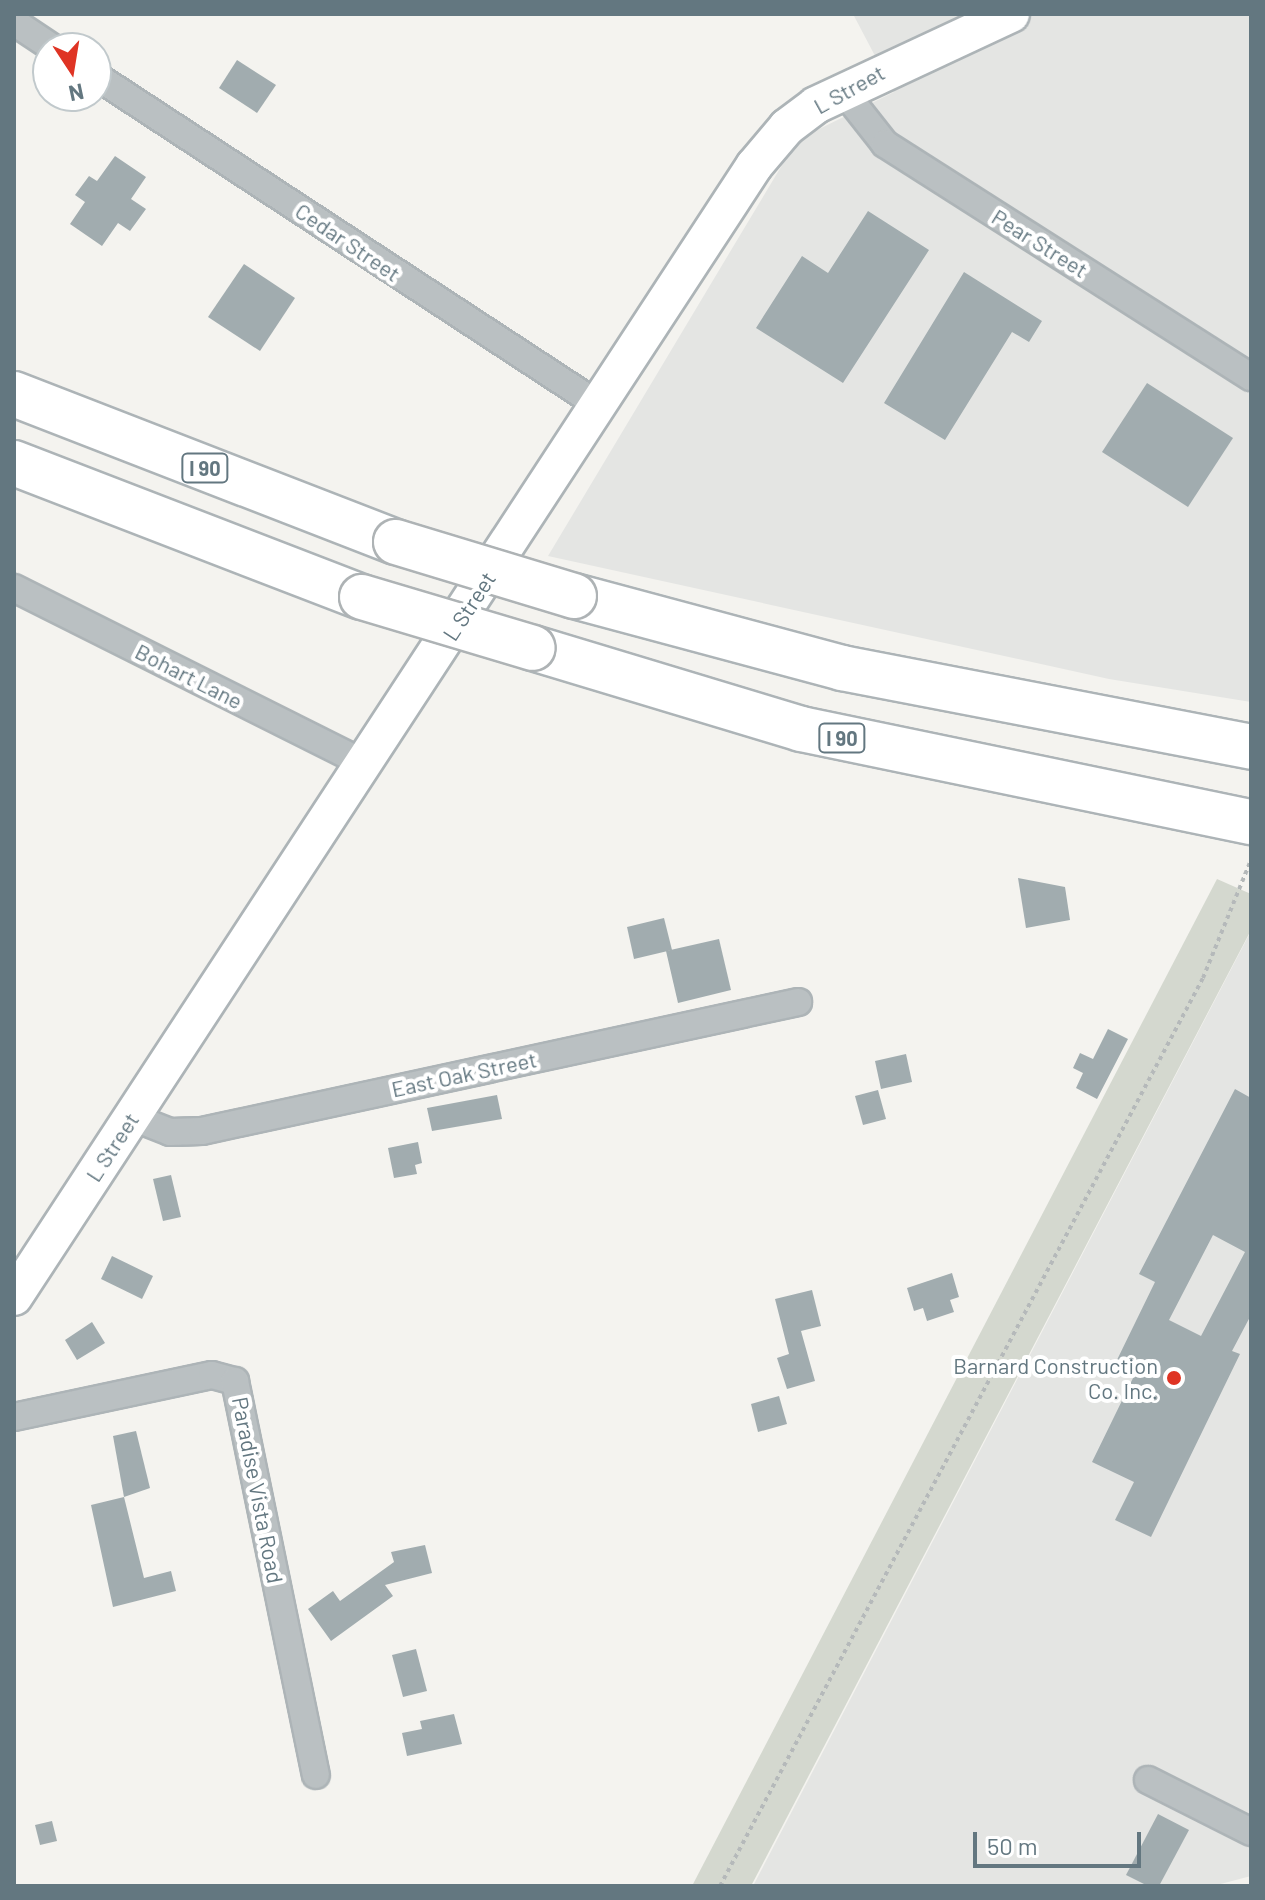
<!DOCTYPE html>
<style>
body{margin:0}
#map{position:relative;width:1265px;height:1900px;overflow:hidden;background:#f4f3ef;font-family:Barlow,sans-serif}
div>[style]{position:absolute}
.built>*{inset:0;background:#e4e5e3}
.green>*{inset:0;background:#d4d8cf}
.building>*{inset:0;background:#a1acaf}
.path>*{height:4px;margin-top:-2px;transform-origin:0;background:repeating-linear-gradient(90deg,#b5b9ba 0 4px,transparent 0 8px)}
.roads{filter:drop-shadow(2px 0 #adb4b7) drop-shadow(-2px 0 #adb4b7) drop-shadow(0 2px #adb4b7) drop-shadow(0 -2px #adb4b7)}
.street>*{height:26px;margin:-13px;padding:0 13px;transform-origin:13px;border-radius:13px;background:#bac0c2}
.secondary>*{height:36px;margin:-18px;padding:0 18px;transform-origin:18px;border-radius:18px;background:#fff}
.highway>*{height:44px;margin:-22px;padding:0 22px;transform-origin:22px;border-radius:22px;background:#fff}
.bridges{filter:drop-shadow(2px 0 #aeb3b5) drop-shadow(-2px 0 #aeb3b5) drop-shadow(0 2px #aeb3b5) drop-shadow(0 -2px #aeb3b5)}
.highway-bridge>*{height:44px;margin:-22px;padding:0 22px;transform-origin:22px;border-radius:22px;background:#fff}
.dots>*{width:22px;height:22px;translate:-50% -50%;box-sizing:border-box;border:4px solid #fff;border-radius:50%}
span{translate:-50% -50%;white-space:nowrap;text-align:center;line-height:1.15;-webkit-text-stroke:8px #fff;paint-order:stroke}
.shield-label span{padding:2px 6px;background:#fff;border:2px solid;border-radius:6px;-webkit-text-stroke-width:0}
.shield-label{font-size:20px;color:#637780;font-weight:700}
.street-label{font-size:22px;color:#637780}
.poi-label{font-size:22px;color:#637780}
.right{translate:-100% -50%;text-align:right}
.frame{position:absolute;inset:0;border:16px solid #637780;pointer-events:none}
.north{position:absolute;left:32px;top:32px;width:80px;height:80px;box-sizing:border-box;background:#fff;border:2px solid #c1c9cc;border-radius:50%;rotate:168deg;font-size:22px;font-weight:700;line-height:32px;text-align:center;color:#637780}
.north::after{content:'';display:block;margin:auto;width:28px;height:36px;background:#df3424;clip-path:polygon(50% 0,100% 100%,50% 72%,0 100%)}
.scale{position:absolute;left:973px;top:1832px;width:168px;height:36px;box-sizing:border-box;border:4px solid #637780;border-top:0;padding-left:10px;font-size:24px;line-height:28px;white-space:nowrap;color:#637780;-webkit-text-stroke:6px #fff;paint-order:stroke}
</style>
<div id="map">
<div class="built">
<div style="clip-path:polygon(853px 14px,1251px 14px,1251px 702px,1109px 679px,548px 556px,797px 140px,894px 92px)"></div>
<div style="clip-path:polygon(1251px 931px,1251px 1876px,1213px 1886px,753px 1886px)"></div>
</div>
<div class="green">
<div style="clip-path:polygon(1217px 879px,1251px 894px,1251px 930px,751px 1886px,692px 1886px)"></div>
</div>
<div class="building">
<div style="clip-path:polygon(237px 60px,276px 85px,257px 113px,219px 88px)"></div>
<div style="clip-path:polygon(115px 156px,146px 177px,131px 199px,146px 209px,130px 231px,118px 223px,102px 246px,70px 224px,85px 202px,75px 195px,89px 176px,97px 181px)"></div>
<div style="clip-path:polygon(868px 211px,929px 250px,843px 383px,756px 328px,802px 256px,828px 273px)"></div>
<div style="clip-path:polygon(244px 264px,295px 298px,260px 351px,208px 317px)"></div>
<div style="clip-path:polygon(964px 272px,1042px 321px,1029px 342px,1012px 332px,945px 440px,884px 403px)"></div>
<div style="clip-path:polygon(1147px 383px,1233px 438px,1188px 507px,1102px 452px)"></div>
<div style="clip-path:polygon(1018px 878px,1065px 887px,1070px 920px,1026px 928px)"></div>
<div style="clip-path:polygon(664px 918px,672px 950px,634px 959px,627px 927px)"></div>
<div style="clip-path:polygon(719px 939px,731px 990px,678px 1003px,666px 951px)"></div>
<div style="clip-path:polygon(1108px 1029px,1128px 1039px,1097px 1099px,1076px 1088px,1083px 1073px,1073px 1068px,1080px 1053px,1093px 1059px)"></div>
<div style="clip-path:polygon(906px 1054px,912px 1082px,881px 1089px,875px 1061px)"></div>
<div style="clip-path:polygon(evenodd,1235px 1089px,1251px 1098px,1251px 1315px,1232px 1351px,1240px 1354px,1151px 1537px,1115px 1520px,1134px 1482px,1092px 1462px,1135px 1374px,1115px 1364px,1155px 1282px,1139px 1274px,1235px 1089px,1213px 1235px,1245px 1252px,1201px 1336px,1169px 1320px,1213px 1235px)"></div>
<div style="clip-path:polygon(878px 1090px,886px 1119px,863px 1125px,855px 1096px)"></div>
<div style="clip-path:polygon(497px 1095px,502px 1119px,432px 1131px,427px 1108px)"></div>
<div style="clip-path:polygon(418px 1142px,422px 1163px,415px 1165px,417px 1174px,394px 1178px,388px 1148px)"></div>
<div style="clip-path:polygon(171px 1175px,181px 1217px,163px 1221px,153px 1179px)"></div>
<div style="clip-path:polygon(112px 1256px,153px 1276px,142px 1299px,101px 1279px)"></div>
<div style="clip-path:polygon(952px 1273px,959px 1297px,950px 1300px,954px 1312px,927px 1321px,923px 1308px,914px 1311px,907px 1288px)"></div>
<div style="clip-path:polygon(812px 1290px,821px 1326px,801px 1331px,815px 1381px,787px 1389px,777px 1358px,789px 1354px,775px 1299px)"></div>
<div style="clip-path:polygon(92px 1322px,105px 1343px,77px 1360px,65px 1340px)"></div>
<div style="clip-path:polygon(779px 1396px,787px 1424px,758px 1432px,751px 1404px)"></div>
<div style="clip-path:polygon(136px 1431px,150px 1488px,124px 1497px,113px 1436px)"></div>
<div style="clip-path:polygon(124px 1497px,144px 1578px,171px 1571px,176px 1591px,113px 1607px,91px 1505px)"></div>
<div style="clip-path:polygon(425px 1545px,432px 1573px,385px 1585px,393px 1596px,331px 1641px,308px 1609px,333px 1591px,340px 1601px,394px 1562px,391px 1552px)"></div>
<div style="clip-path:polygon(416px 1649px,427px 1691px,403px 1697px,392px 1655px)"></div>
<div style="clip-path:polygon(454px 1714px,462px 1744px,407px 1756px,402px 1733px,422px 1729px,420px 1721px)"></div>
<div style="clip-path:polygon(1158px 1814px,1189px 1830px,1159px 1886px,1148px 1886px,1126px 1875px)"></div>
<div style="clip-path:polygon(52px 1821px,57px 1841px,40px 1845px,35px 1825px)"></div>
</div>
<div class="path">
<div style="left:720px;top:1886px;width:1028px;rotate:-61.99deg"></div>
<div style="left:1203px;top:978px;width:125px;rotate:-67.9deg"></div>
</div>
<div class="roads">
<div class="street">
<div style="left:14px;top:22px;width:47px;rotate:33.7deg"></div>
<div style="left:96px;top:76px;width:602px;rotate:33.22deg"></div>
<div style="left:844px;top:92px;width:66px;rotate:51.7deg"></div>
<div style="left:885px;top:144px;width:434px;rotate:32.5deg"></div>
<div style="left:14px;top:588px;width:393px;rotate:26.6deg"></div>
<div style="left:132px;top:1117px;width:41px;rotate:21.5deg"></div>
<div style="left:170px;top:1132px;width:32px;rotate:-2deg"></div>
<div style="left:202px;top:1131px;width:610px;rotate:-12.21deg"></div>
<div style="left:14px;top:1417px;width:202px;rotate:-12deg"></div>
<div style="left:212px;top:1375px;width:24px;rotate:15deg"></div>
<div style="left:235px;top:1381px;width:402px;rotate:78.4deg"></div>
<div style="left:1148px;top:1780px;width:115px;rotate:26.8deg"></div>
</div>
<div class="secondary">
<div style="left:14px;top:1297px;width:1352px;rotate:-56.8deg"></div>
<div style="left:754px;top:166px;width:51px;rotate:-49.8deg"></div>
<div style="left:787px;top:127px;width:36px;rotate:-37deg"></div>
<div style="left:816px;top:105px;width:215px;rotate:-25deg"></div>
</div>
<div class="highway">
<div style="left:14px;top:394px;width:410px;rotate:21.2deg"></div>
<div style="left:14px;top:463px;width:373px;rotate:21.1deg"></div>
<div style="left:574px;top:596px;width:278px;rotate:15deg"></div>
<div style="left:842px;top:668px;width:417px;rotate:10.9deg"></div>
<div style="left:533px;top:648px;width:280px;rotate:16.8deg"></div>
<div style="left:801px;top:729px;width:460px;rotate:11.7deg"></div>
</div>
</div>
<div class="bridges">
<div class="highway-bridge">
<div style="left:396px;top:542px;width:186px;rotate:16.9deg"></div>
<div style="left:362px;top:597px;width:178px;rotate:16.6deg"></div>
</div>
</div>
<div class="dots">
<div style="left:1174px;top:1378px;background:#df3424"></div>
</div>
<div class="shield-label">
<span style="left:205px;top:468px">I 90</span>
<span style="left:842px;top:738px">I 90</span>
</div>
<div class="street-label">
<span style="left:849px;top:89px;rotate:-29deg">L Street</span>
<span style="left:348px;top:242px;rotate:34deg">Cedar Street</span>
<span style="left:1040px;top:243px;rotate:32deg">Pear Street</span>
<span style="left:469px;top:606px;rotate:-57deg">L Street</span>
<span style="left:189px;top:676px;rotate:27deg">Bohart Lane</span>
<span style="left:464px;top:1074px;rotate:-12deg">East Oak Street</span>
<span style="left:112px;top:1147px;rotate:-57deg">L Street</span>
<span style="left:258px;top:1490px;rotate:79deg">Paradise Vista Road</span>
</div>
<div class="poi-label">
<span class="right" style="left:1158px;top:1378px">Barnard Construction<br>Co. Inc.</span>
</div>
<div class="frame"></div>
<div class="north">N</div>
<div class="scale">50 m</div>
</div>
